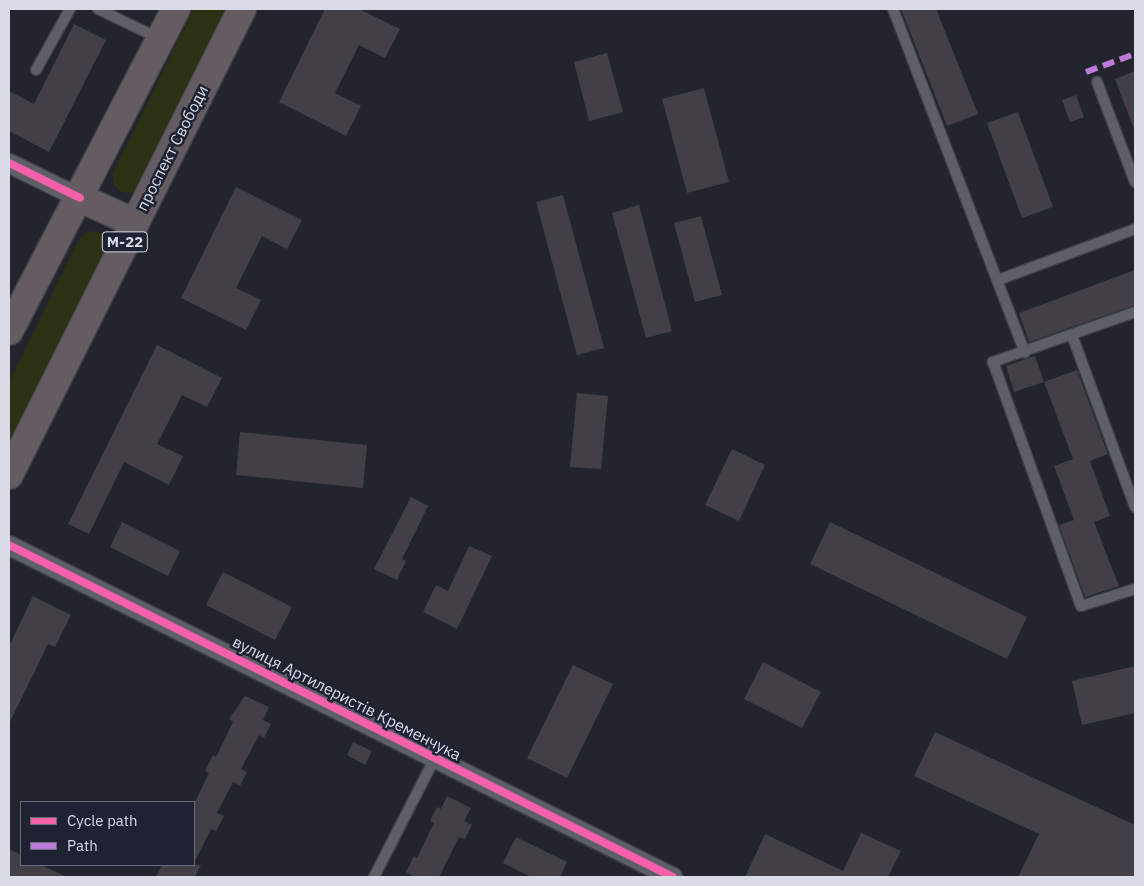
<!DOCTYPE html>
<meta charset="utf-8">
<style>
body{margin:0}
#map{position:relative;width:1144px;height:886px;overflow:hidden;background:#23252e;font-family:"IBM Plex Sans",sans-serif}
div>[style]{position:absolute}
.green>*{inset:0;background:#2c3113}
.building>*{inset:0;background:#423f47}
.roads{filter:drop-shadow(1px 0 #3e4048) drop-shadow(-1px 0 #3e4048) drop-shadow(0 1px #3e4048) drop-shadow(0 -1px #3e4048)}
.service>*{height:10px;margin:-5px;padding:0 5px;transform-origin:5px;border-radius:5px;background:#5e6067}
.minor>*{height:19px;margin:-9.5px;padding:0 9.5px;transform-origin:9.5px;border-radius:9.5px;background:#5e6067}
.trunk>*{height:28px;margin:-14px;padding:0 14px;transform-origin:14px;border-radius:14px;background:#655c61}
.quiet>*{height:6px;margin-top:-3px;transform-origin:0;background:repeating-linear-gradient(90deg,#bd7bd9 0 12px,transparent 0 18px)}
.cycleway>*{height:8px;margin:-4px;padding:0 4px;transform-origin:4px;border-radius:4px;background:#f560ab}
span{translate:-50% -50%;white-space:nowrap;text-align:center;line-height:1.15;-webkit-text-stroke:5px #1e2233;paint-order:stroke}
.shield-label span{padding:1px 4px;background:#1e2233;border:1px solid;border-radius:4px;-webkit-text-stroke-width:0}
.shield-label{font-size:15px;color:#d9dce7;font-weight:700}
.street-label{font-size:16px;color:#d9dce7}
.frame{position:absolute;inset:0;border:10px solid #d9dce7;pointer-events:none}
.legend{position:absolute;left:20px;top:801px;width:175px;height:65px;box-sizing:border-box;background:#1e2233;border:1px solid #696c7b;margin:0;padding:6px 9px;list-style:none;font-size:15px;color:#d9dce7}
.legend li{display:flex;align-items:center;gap:10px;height:25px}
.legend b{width:25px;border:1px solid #696c7b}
</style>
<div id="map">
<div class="green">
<div style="clip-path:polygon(194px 9px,230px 9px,139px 190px,134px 193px,121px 192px,114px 185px,113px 173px)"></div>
<div style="clip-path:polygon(90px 231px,102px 233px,110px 245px,9px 455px,9px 382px,76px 245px,84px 234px)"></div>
</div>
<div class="building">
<div style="clip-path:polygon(325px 9px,359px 9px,400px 29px,385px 58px,359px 45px,335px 93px,361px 106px,346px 136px,279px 102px)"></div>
<div style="clip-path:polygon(901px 9px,936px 9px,978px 114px,947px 126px)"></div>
<div style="clip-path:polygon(74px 24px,106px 40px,49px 152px,9px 131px,9px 91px,34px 104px)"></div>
<div style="clip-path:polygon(607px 53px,623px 112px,589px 121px,574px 62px)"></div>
<div style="clip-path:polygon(1135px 71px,1135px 129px,1134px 129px,1115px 79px)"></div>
<div style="clip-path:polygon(704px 88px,729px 182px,687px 193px,662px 99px)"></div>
<div style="clip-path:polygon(1076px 95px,1084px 117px,1070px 122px,1062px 100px)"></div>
<div style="clip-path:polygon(1018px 112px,1053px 207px,1022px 218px,987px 123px)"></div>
<div style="clip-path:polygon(236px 187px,302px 220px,287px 249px,262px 236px,236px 288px,261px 300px,246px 330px,181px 298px)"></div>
<div style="clip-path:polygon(563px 195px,604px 348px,577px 355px,536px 202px)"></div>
<div style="clip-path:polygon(639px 205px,672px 331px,646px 338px,612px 213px)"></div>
<div style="clip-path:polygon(701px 216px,722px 295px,695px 302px,674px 223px)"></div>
<div style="clip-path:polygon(1135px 270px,1135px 305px,1029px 342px,1019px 313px)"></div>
<div style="clip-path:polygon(157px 345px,222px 378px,207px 407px,182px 395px,157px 444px,183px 456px,169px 485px,124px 462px,89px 534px,68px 524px)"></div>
<div style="clip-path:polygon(1035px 356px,1044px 382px,1014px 392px,1006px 366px)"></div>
<div style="clip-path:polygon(1077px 370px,1108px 454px,1090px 461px,1110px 516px,1094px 522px,1119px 586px,1085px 597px,1059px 525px,1074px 520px,1054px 466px,1073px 459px,1044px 382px)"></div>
<div style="clip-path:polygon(577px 393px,608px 396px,601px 469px,570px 467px)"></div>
<div style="clip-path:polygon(240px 432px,367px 445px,363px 488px,236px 475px)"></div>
<div style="clip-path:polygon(732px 449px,765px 465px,739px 521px,705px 505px)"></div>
<div style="clip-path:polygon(411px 497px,428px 506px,402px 559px,406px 561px,397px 580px,374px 569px)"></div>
<div style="clip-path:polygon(122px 522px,180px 551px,168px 576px,110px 547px)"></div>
<div style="clip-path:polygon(830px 522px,1027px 617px,1007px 659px,810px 564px)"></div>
<div style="clip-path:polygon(469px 546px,492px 556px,457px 629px,423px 612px,436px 585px,448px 591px)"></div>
<div style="clip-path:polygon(223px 572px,292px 607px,275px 640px,206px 605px)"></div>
<div style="clip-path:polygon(33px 596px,71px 615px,55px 647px,48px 644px,9px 724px,9px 646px)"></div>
<div style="clip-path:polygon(763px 662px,821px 692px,802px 728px,744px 699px)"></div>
<div style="clip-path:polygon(573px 665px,613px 684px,567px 778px,527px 758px)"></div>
<div style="clip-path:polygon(1135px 666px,1135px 713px,1082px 725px,1072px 681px)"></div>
<div style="clip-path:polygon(245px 696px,269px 707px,263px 720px,271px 724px,264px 738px,259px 735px,241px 769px,247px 772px,240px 786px,233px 782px,217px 813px,224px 816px,216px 831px,211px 829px,194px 863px,194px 804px,209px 773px,205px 771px,213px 755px,216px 757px,233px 722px,229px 719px)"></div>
<div style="clip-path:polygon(935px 732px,1135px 825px,1135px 877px,1018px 877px,1039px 834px,914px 776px)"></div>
<div style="clip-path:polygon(353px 742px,372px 751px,365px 765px,347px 755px)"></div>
<div style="clip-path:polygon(447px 796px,471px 808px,464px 821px,472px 825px,465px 839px,459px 837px,439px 877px,415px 877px,406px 872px,414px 856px,417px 858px,434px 823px,430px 821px,437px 807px,441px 809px)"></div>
<div style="clip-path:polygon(861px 833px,901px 851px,888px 877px,745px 877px,765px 834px,843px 871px)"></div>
<div style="clip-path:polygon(516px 837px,567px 862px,560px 877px,531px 877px,503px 863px)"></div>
<div style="clip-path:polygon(9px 849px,21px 855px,21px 865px,41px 865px,67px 877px,9px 877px)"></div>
<div style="clip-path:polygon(162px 865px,201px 865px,195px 877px,156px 877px)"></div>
</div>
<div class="roads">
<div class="service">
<div style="left:98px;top:9px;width:69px;rotate:25.8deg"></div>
<div style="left:893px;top:9px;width:368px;rotate:69deg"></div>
<div style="left:36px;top:70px;width:70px;rotate:-60.9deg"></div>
<div style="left:1097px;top:82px;width:107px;rotate:69.2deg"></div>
<div style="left:998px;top:280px;width:146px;rotate:-20.4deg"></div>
<div style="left:1135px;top:312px;width:151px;rotate:160.6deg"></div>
<div style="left:993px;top:362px;width:259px;rotate:70.2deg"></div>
<div style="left:1081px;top:606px;width:57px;rotate:-17.5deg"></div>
<div style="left:1072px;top:335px;width:183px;rotate:69.9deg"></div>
<div style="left:374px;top:877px;width:134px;rotate:-62.9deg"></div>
</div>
<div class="minor">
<div style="left:9px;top:163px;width:79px;rotate:26.2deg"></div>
<div style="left:9px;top:545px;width:742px;rotate:26.57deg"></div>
</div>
<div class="trunk">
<div style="left:80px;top:198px;width:60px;rotate:24.4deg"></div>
<div style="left:9px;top:331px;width:363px;rotate:-62.6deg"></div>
<div style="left:9px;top:475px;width:521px;rotate:-63.43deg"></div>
</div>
</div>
<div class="quiet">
<div style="left:1086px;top:72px;width:52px;rotate:-20.2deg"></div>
</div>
<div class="cycleway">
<div style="left:9px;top:163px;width:79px;rotate:26.2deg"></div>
<div style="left:9px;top:545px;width:742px;rotate:26.57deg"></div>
</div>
<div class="shield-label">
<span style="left:125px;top:242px">М-22</span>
</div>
<div class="street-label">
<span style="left:172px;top:148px;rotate:-63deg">проспект Свободи</span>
<span style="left:347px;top:698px;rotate:27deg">вулиця Артилеристів Кременчука</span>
</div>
<div class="frame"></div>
<ul class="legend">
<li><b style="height:6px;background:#f560ab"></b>Cycle path</li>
<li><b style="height:6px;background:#bd7bd9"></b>Path</li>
</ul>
</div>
